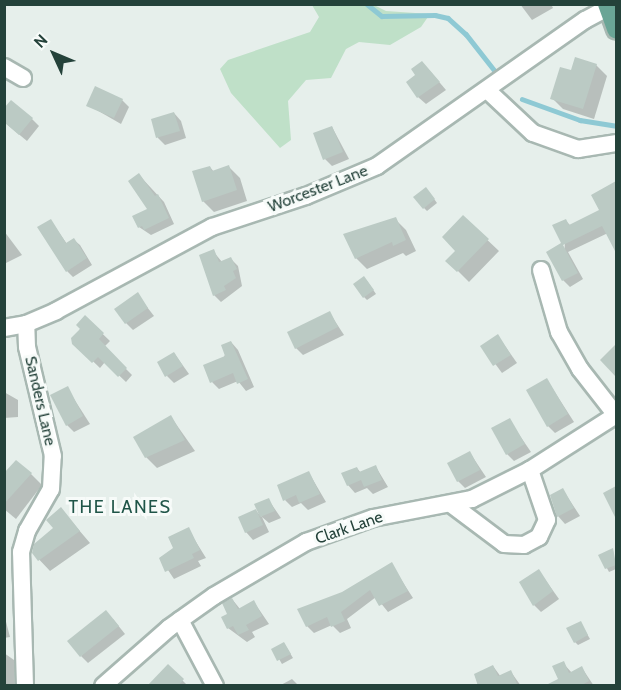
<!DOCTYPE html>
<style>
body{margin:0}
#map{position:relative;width:621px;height:690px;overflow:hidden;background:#e6efeb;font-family:Cabin,sans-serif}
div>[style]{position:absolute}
.green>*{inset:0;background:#bfe0c8}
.shadow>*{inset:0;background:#0003}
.stream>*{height:4.5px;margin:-2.25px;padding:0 2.25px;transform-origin:2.25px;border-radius:2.25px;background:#8ec9d4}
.building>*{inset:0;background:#bbcac4}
.roads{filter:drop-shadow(2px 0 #a8b8b2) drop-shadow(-2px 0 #a8b8b2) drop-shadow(0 2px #a8b8b2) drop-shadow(0 -2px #a8b8b2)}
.minor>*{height:16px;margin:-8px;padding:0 8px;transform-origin:8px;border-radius:8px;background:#fff}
.major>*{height:18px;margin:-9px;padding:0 9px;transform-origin:9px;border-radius:9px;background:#6aa596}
span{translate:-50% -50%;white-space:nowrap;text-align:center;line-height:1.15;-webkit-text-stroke:6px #f7fbf9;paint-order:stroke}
.street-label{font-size:16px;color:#24423a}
.neighbourhood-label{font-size:18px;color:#1f5548;letter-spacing:1.5px}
.frame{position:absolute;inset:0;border:6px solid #24423a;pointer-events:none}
.north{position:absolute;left:24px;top:24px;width:60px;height:60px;-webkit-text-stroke:4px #f7fbf9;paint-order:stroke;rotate:314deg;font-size:16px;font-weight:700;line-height:24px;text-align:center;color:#24423a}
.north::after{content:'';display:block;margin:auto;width:21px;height:27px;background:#24423a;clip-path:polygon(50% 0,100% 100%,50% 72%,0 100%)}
</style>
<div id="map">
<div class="green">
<div style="clip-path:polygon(312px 5px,374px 5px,386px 11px,430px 14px,421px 27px,390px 45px,359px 42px,346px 49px,331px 78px,306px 80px,288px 101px,291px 140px,280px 148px,231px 93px,220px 69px,228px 60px,310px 32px,319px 17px)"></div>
</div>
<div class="shadow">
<div style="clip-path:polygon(520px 4px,551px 4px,553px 8px,532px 20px)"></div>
<div style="clip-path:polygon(596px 65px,607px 76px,594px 119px,563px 109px,552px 98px,572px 72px)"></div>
<div style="clip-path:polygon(429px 70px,446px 90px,426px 104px,418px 97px,418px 75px)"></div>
<div style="clip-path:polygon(122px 100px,129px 107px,121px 124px,88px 105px)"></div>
<div style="clip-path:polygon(174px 113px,181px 121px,186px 138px,165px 145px,158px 138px,152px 120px)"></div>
<div style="clip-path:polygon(32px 119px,39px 126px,27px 141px,4px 122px)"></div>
<div style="clip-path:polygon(332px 127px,349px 159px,332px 166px,325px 159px)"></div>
<div style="clip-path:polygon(210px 167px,214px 172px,229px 167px,240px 178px,247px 201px,214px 212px,203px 201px)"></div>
<div style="clip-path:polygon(139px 175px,164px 202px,174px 224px,151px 235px,139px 227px,149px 210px)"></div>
<div style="clip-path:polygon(616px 183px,616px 249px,608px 233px,568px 252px,583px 279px,570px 287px,563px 280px,566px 221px,571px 226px,602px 211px)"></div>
<div style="clip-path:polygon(429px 192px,437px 203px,427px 211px,424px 208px)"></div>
<div style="clip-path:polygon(463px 217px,499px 251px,469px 282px,448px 261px,457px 251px)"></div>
<div style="clip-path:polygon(395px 219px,406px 230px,416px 251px,406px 256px,403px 253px,367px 269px,356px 258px)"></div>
<div style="clip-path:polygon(51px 221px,67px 244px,74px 240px,80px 245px,92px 265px,73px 277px,67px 271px)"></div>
<div style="clip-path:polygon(4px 231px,22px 255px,4px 264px)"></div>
<div style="clip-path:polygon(213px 251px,222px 262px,231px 259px,238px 266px,242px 286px,221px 302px,214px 295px)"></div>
<div style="clip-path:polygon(367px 281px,376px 294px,367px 300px,364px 297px)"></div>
<div style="clip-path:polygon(137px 294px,154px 316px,133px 330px,126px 323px)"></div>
<div style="clip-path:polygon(329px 312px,344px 335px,303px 355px,296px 348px)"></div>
<div style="clip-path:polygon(85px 317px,110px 341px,104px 347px,132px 375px,126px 382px,105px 362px,100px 368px,74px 343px)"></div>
<div style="clip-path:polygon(498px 336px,517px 363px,502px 373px,482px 346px)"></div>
<div style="clip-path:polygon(231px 342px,238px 350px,254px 387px,246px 391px,238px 381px,219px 389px,212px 382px)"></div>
<div style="clip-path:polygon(174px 353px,189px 374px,174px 383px,167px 376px)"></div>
<div style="clip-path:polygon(547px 380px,574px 422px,555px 433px,548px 426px)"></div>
<div style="clip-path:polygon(67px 388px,90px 424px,74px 432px,67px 425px)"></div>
<div style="clip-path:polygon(4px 392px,18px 400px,18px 417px,4px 418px)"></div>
<div style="clip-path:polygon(171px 417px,195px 451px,157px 468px,146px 457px)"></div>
<div style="clip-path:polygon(509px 420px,531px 452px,514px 461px,507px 454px)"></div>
<div style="clip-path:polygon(470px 453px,486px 477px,465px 488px,458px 481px)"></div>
<div style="clip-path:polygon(376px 467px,388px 487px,373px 494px,367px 488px,355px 493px,348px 485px,357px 468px,361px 473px)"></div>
<div style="clip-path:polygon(309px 473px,326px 502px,308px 510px,301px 503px,292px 507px,285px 500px)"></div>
<div style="clip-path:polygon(31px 474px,42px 485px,16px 519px,4px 509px,4px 476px)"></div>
<div style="clip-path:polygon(563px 490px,580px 516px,565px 524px,558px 516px,552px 496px)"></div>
<div style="clip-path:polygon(268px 499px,281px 518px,269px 523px,262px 517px,269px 532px,253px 540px,246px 532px,256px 511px,262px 517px,256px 505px)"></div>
<div style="clip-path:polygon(61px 509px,90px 543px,50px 571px,33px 553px,55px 529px)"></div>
<div style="clip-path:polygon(188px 529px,206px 558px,198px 561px,201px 566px,174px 579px,160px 558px,175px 548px)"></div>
<div style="clip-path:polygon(613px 550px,616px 569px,609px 572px,600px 555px)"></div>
<div style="clip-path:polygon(391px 564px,413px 598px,388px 612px,376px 597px,347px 619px,351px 628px,340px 633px,332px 625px,314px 633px,307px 626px,342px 593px)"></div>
<div style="clip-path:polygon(539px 571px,559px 599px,541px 612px,534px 605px)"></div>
<div style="clip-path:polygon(232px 599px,240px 609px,254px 602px,269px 624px,252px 632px,255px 637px,247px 642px,228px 628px)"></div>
<div style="clip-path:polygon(4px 614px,10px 637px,4px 638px)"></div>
<div style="clip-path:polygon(113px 619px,125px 634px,88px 663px,81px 656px)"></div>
<div style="clip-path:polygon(580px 622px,590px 639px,578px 645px,575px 642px)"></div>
<div style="clip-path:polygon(284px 643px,293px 658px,282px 664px,273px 649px)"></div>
<div style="clip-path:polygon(4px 653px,14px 660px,15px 686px,4px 686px)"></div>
<div style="clip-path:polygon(563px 663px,572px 673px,582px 668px,594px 686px,560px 686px)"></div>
<div style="clip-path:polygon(168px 666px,188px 686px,152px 686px)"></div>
<div style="clip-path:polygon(493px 666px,501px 677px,511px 672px,521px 686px,481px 686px)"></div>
<div style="clip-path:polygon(292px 679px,299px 686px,279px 686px)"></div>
</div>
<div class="stream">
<div style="left:367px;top:4px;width:19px;rotate:39deg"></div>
<div style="left:382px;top:16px;width:53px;rotate:-1.1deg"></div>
<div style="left:435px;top:15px;width:13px;rotate:13deg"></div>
<div style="left:448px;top:18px;width:24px;rotate:42deg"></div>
<div style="left:466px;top:34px;width:47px;rotate:51.9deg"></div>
<div style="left:522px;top:99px;width:62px;rotate:19.9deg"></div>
<div style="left:580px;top:120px;width:36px;rotate:9deg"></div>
</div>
<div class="building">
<div style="clip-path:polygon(575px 57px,597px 64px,583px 109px,550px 99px,560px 67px,571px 70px)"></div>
<div style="clip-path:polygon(422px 61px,440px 82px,417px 98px,406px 82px,415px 75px,411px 69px)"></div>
<div style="clip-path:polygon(95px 86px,123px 99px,114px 118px,86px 106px)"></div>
<div style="clip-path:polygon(11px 100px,33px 118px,19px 135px,4px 122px,4px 108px)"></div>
<div style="clip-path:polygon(174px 112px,180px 131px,156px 138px,151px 119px)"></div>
<div style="clip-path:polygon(332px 126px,343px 152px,323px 160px,313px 133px)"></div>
<div style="clip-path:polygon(229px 165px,237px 190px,202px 202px,192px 171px,210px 166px,212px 171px)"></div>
<div style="clip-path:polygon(139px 173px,155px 196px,158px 194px,169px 218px,144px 230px,142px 226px,138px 228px,132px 216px,147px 209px,128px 181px)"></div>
<div style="clip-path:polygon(616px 181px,616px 253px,602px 226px,563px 245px,578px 273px,562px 281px,546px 252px,561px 243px,552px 225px,566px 219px,569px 225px,599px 210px,591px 195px)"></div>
<div style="clip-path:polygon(426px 187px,435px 199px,423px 209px,413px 197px)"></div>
<div style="clip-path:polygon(463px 215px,489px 239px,457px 272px,445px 261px,455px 251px,442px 237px)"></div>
<div style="clip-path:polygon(396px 217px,406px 240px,393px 246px,392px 242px,355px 259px,343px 234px)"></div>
<div style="clip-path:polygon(51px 219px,66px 243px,74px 238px,87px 258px,66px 272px,37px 227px)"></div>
<div style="clip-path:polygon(214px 249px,219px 262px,231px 257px,237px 269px,233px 271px,236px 278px,224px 286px,226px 290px,213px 296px,199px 255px)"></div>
<div style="clip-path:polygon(364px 276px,374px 290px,363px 298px,353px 284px)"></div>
<div style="clip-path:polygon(138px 292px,148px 308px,125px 324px,114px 309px)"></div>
<div style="clip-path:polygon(330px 311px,338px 327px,295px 349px,287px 332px)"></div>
<div style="clip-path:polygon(85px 315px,104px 333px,99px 339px,127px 368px,118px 377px,98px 357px,92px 363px,72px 344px,71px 338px,80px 329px,76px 325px)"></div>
<div style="clip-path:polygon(498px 334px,511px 355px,493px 366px,480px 346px)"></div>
<div style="clip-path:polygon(231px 341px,248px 379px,237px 384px,233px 373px,210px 383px,203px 365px,225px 356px,221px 345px)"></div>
<div style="clip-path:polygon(616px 344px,616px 377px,600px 360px)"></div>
<div style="clip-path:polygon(174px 352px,183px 366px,165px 377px,157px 362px)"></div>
<div style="clip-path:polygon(547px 378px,568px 414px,547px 427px,526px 390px)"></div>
<div style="clip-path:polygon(68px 386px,83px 416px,66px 426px,50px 395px)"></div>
<div style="clip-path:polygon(171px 415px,185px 440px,145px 458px,133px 437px)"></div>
<div style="clip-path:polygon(510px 418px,525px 444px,506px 455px,491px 428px)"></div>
<div style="clip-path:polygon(470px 451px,480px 470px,457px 482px,447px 463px)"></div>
<div style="clip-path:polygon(16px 460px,32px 473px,4px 504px,4px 473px)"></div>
<div style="clip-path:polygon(376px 465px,382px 480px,364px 487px,361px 480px,347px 486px,341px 473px,357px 467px,359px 472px)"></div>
<div style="clip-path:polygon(309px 471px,320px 494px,299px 503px,296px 495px,283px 501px,277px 485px)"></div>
<div style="clip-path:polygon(616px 486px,616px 519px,603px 493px)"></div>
<div style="clip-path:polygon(563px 488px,574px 508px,557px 517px,550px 495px)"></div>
<div style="clip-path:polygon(269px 498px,275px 511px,260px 517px,254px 504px)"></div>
<div style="clip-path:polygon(61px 507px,80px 531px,38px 561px,32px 553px,34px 544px,53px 528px,46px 520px)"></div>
<div style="clip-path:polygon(256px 509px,263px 525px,245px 533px,238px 517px)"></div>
<div style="clip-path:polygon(189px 527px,200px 550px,192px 554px,194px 558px,165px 572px,159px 558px,173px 548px,168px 537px)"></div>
<div style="clip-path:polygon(613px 548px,616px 565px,605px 569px,598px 555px)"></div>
<div style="clip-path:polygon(392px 562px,408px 591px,379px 606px,370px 590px,341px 612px,345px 621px,331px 627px,327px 617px,306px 627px,297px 609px,342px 592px)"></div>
<div style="clip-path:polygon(539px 569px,553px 591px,533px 606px,519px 582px)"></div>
<div style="clip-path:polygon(232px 598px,238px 609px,254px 600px,262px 616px,246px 625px,249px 630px,238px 635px,233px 626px,227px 629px,221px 617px,227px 614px,222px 603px)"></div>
<div style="clip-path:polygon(106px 610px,119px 626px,80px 657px,67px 641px)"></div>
<div style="clip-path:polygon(581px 621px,588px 635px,574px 643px,566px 628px)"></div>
<div style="clip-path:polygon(284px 642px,291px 654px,277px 661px,271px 649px)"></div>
<div style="clip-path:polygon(564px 661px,569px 673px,582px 666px,589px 681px,580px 686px,544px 686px,558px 679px,552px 666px)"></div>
<div style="clip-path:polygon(168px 664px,184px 679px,178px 686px,147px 686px)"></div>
<div style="clip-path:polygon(493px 665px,498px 676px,511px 670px,518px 686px,478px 686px,474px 674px)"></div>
</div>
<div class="roads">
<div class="minor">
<div style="left:4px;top:67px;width:22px;rotate:30deg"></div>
<div style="left:487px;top:90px;width:63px;rotate:43.1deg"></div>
<div style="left:533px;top:133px;width:48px;rotate:19.6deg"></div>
<div style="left:578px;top:149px;width:38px;rotate:-9deg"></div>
<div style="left:541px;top:270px;width:65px;rotate:73.8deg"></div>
<div style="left:559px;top:332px;width:43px;rotate:60.4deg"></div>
<div style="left:580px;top:369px;width:58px;rotate:52deg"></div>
<div style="left:4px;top:328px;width:22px;rotate:-10deg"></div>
<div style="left:26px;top:324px;width:33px;rotate:-23deg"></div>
<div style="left:56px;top:311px;width:177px;rotate:-28.3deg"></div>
<div style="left:212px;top:227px;width:99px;rotate:-18.3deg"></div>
<div style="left:306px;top:196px;width:77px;rotate:-22.9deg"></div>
<div style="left:377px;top:166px;width:254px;rotate:-35.1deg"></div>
<div style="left:585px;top:20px;width:26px;rotate:-28deg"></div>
<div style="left:451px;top:504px;width:66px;rotate:37deg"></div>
<div style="left:504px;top:544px;width:20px;rotate:3deg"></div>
<div style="left:524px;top:545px;width:17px;rotate:-28deg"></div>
<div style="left:539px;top:537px;width:19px;rotate:-65deg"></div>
<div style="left:547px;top:520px;width:53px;rotate:-108.8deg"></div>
<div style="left:180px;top:620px;width:75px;rotate:62.1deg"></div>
<div style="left:25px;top:686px;width:134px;rotate:-91.7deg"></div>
<div style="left:21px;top:552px;width:22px;rotate:-74deg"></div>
<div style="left:27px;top:531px;width:48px;rotate:-60.3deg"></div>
<div style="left:51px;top:489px;width:33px;rotate:-87deg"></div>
<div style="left:53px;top:456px;width:112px;rotate:-103.4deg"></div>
<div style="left:27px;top:347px;width:23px;rotate:-92deg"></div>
<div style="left:103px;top:686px;width:88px;rotate:-41.3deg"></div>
<div style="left:169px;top:628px;width:55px;rotate:-35.4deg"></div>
<div style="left:214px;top:596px;width:107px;rotate:-30.4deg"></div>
<div style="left:306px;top:542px;width:71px;rotate:-19.7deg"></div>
<div style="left:373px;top:518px;width:101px;rotate:-10.9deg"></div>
<div style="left:472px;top:499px;width:65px;rotate:-26.6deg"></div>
<div style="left:530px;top:470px;width:102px;rotate:-32.6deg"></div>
</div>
<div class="major">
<div style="left:607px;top:4px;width:27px;rotate:70deg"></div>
</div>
</div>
<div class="street-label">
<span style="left:318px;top:189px;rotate:-21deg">Worcester Lane</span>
<span style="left:40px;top:401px;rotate:77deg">Sanders Lane</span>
<span style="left:349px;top:528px;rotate:-19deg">Clark Lane</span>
</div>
<div class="neighbourhood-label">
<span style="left:120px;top:507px">THE LANES</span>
</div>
<div class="frame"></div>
<div class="north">N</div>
</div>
